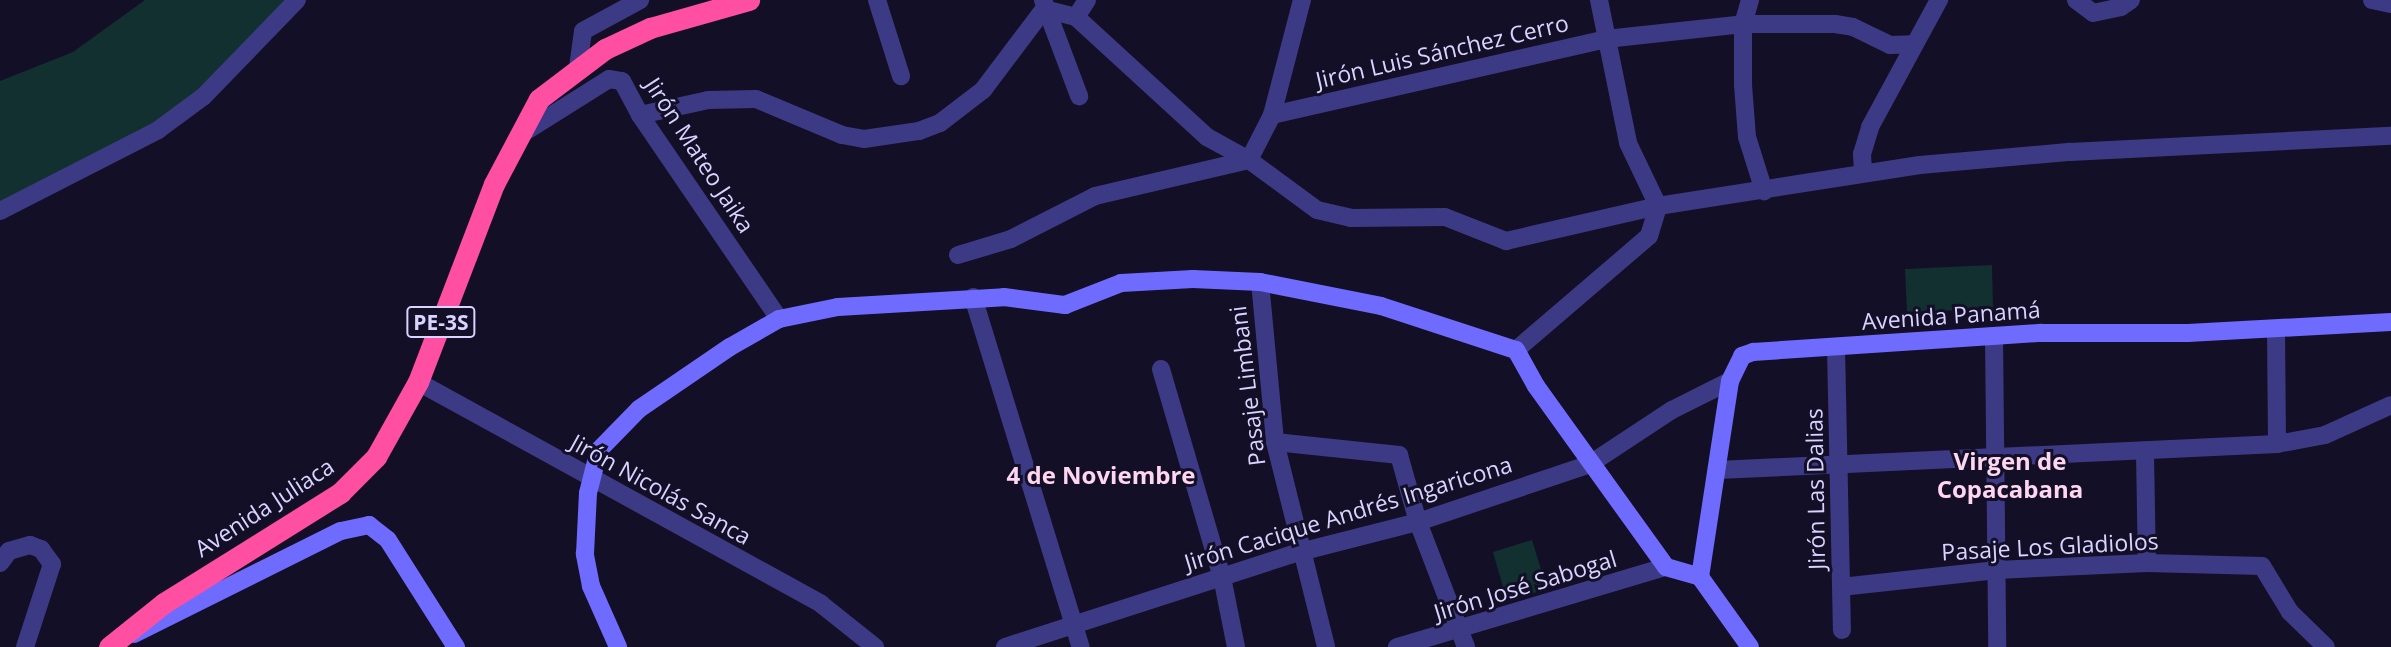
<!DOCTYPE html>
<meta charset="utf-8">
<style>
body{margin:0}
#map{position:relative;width:2391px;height:647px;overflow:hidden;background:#130f26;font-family:"Open Sans",sans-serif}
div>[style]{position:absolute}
.green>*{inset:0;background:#12302f}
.street>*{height:18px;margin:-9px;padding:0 9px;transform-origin:9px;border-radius:9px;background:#3d3a85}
.secondary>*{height:18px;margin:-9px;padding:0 9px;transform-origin:9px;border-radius:9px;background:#6f6bff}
.highway>*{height:21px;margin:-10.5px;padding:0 10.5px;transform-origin:10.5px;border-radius:10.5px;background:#ff4fa3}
span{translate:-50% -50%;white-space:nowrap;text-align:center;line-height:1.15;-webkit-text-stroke:6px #130f26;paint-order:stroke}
.shield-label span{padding:2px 5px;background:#130f26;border:2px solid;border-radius:5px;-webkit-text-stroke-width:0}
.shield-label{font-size:21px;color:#d9d4ff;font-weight:700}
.street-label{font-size:23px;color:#d9d4ff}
.neighbourhood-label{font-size:24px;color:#ffd6f0;font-weight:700}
</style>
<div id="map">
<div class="green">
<div style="clip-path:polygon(145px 0,301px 0,207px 99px,0 219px,0 81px,73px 52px)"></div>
<div style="clip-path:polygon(1992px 265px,1993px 309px,1907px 312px,1905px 269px)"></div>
<div style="clip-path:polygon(1532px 540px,1547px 589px,1507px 601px,1493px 552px)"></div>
</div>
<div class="street">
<div style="left:877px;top:0;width:80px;rotate:72.5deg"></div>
<div style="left:1043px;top:0;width:103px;rotate:69.4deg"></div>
<div style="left:1599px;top:0;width:146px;rotate:78.5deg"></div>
<div style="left:1628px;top:143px;width:70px;rotate:64.5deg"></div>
<div style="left:1750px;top:0;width:25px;rotate:106deg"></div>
<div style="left:1743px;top:24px;width:61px;rotate:90deg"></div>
<div style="left:1743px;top:85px;width:52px;rotate:85.6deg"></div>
<div style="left:1747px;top:137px;width:57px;rotate:72.5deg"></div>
<div style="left:2076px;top:0;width:21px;rotate:37deg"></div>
<div style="left:2093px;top:13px;width:29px;rotate:-12deg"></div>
<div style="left:2121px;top:7px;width:12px;rotate:-35deg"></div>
<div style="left:2372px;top:0;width:19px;rotate:12deg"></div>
<div style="left:1076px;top:17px;width:20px;rotate:-57deg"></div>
<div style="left:578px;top:67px;width:36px;rotate:-82deg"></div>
<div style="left:583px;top:31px;width:65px;rotate:-28.5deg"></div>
<div style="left:640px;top:115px;width:70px;rotate:-12.4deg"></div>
<div style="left:708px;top:100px;width:48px;rotate:-1.2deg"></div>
<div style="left:756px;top:99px;width:93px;rotate:22.7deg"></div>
<div style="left:842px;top:135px;width:22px;rotate:10deg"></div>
<div style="left:864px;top:139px;width:56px;rotate:-8.3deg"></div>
<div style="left:919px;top:131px;width:22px;rotate:-21deg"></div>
<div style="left:940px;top:123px;width:54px;rotate:-37.5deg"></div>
<div style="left:983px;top:90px;width:101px;rotate:-53deg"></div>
<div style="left:1044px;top:9px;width:33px;rotate:14deg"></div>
<div style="left:1076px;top:17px;width:178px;rotate:42.5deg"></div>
<div style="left:1207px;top:137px;width:48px;rotate:28.7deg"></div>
<div style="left:1249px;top:160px;width:84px;rotate:36.3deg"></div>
<div style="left:1317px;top:210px;width:35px;rotate:13deg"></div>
<div style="left:1351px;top:218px;width:94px;rotate:-0.6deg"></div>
<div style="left:1445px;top:217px;width:66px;rotate:21.5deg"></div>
<div style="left:1506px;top:241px;width:156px;rotate:-13deg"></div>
<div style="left:1658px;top:206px;width:265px;rotate:-8.9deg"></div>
<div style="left:1920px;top:165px;width:151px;rotate:-5deg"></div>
<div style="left:2070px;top:152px;width:321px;rotate:-2.9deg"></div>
<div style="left:1272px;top:115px;width:343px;rotate:-12.8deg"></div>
<div style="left:1606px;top:39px;width:138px;rotate:-6.2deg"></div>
<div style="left:1743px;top:24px;width:92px"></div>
<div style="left:1835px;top:24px;width:18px;rotate:9deg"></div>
<div style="left:1853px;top:27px;width:41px;rotate:25.9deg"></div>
<div style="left:1890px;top:45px;width:23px;rotate:-2deg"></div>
<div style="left:520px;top:135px;width:105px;rotate:-32.2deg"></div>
<div style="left:609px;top:79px;width:13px;rotate:9deg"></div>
<div style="left:622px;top:81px;width:38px;rotate:62deg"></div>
<div style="left:640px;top:115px;width:247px;rotate:55.7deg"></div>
<div style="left:1863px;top:173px;width:19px;rotate:-93deg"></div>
<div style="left:1862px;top:154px;width:28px;rotate:-73deg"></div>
<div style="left:1870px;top:127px;width:145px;rotate:-61.5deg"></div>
<div style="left:0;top:211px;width:178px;rotate:-27.1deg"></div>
<div style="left:158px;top:130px;width:56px;rotate:-36.3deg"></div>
<div style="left:203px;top:97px;width:135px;rotate:-45.9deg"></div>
<div style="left:958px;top:255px;width:55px;rotate:-16.8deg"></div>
<div style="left:1011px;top:239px;width:94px;rotate:-27.1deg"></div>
<div style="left:1095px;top:196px;width:158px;rotate:-13.2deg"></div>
<div style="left:1249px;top:160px;width:51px;rotate:-62.9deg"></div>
<div style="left:1272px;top:115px;width:119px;rotate:-75.4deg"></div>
<div style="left:1260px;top:282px;width:161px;rotate:84.6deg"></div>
<div style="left:1275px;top:442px;width:211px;rotate:76deg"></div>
<div style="left:973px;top:297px;width:366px;rotate:72.9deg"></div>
<div style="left:2276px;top:329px;width:115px;rotate:89.5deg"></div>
<div style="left:1994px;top:336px;width:311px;rotate:89.4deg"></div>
<div style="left:1836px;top:347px;width:283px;rotate:88.8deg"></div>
<div style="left:1516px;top:350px;width:175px;rotate:-40.6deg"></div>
<div style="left:1649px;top:236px;width:31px;rotate:-73deg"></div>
<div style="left:1161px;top:369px;width:217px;rotate:73.7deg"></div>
<div style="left:1222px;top:577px;width:71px;rotate:78.7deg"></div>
<div style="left:418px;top:382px;width:460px;rotate:28.8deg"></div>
<div style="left:821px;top:604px;width:69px;rotate:38.5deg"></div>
<div style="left:1275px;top:442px;width:125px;rotate:6deg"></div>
<div style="left:1399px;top:455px;width:70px;rotate:74.2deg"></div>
<div style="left:1418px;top:522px;width:134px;rotate:69deg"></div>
<div style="left:2145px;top:453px;width:110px;rotate:89deg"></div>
<div style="left:1718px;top:470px;width:560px;rotate:-2.66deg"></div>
<div style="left:2277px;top:444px;width:49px;rotate:-10.6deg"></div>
<div style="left:2325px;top:435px;width:72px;rotate:-24.4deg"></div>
<div style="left:0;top:563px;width:15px;rotate:-53deg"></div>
<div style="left:9px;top:551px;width:22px;rotate:-16deg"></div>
<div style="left:30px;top:545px;width:12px;rotate:20deg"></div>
<div style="left:41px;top:549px;width:19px;rotate:54deg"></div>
<div style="left:52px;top:564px;width:87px;rotate:108deg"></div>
<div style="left:1841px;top:587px;width:157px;rotate:-6.2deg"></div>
<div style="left:1997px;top:570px;width:150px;rotate:-2.7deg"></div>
<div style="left:2147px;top:563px;width:115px;rotate:1.5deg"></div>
<div style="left:2262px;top:566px;width:54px;rotate:58.7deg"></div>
<div style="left:2290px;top:612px;width:50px;rotate:44.2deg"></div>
<div style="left:1005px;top:647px;width:310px;rotate:-17.9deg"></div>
<div style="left:1300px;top:552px;width:122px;rotate:-14.3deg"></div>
<div style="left:1418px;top:522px;width:182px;rotate:-18.6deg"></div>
<div style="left:1590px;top:464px;width:98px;rotate:-33.4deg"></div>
<div style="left:1672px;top:410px;width:65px;rotate:-26.6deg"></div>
<div style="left:1397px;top:647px;width:281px;rotate:-16.6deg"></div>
</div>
<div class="secondary">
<div style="left:1700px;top:577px;width:198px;rotate:-81.3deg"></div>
<div style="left:1730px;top:381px;width:28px;rotate:-64deg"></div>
<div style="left:1742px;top:356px;width:12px;rotate:-20deg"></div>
<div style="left:1753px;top:352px;width:289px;rotate:-3.8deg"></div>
<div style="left:2041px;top:333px;width:147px"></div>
<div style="left:2188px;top:333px;width:203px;rotate:-3.1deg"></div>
<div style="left:134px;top:634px;width:231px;rotate:-26.5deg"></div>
<div style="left:341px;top:531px;width:29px;rotate:-12deg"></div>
<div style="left:369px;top:525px;width:24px;rotate:38deg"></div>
<div style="left:388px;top:540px;width:127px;rotate:57.6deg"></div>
<div style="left:618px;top:647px;width:67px;rotate:-113.9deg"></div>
<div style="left:591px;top:586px;width:33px;rotate:-101deg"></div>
<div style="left:585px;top:554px;width:61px;rotate:-87.2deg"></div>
<div style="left:588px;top:493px;width:44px;rotate:-75.7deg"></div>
<div style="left:599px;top:450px;width:57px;rotate:-45.7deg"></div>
<div style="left:639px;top:409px;width:110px;rotate:-34.3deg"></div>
<div style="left:730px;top:347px;width:56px;rotate:-29.7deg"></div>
<div style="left:779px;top:319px;width:60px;rotate:-11.5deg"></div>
<div style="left:838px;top:307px;width:166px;rotate:-3.4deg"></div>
<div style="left:1004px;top:297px;width:62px;rotate:7.5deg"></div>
<div style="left:1065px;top:305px;width:60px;rotate:-21.4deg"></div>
<div style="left:1121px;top:283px;width:72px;rotate:-3.2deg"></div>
<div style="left:1193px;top:279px;width:67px;rotate:2.6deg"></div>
<div style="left:1260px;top:282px;width:123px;rotate:11.2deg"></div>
<div style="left:1381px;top:306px;width:142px;rotate:18.1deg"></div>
<div style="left:1516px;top:350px;width:41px;rotate:60.9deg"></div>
<div style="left:1536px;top:386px;width:223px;rotate:54.3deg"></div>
<div style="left:1666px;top:567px;width:35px;rotate:16deg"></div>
<div style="left:1700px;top:577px;width:86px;rotate:54.5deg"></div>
</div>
<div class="highway">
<div style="left:109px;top:647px;width:70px;rotate:-38.7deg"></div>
<div style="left:164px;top:603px;width:208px;rotate:-32deg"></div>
<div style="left:340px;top:493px;width:51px;rotate:-45deg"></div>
<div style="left:376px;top:457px;width:86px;rotate:-60.8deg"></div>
<div style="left:418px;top:382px;width:212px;rotate:-69deg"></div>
<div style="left:494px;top:184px;width:96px;rotate:-62.1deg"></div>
<div style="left:539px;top:99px;width:83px;rotate:-37.1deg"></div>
<div style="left:605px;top:49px;width:50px;rotate:-25deg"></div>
<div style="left:650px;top:28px;width:103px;rotate:-15.8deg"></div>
</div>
<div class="shield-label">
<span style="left:441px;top:322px">PE-3S</span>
</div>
<div class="street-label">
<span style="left:1442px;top:51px;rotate:-13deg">Jirón Luis Sánchez Cerro</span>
<span style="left:700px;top:155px;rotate:57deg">Jirón Mateo Jaika</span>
<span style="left:1951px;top:315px;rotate:-4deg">Avenida Panamá</span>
<span style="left:1247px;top:386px;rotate:-97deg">Pasaje Limbani</span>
<span style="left:661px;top:489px;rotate:29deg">Jirón Nicolás Sanca</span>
<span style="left:1815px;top:489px;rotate:-91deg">Jirón Las Dalias</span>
<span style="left:264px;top:507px;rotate:-33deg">Avenida Juliaca</span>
<span style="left:1348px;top:513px;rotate:-17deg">Jirón Cacique Andrés Ingaricona</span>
<span style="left:2050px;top:546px;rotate:-3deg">Pasaje Los Gladiolos</span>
<span style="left:1525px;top:585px;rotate:-17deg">Jirón José Sabogal</span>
</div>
<div class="neighbourhood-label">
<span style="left:2010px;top:475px">Virgen de<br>Copacabana</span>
<span style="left:1101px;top:475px">4 de Noviembre</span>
</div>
</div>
